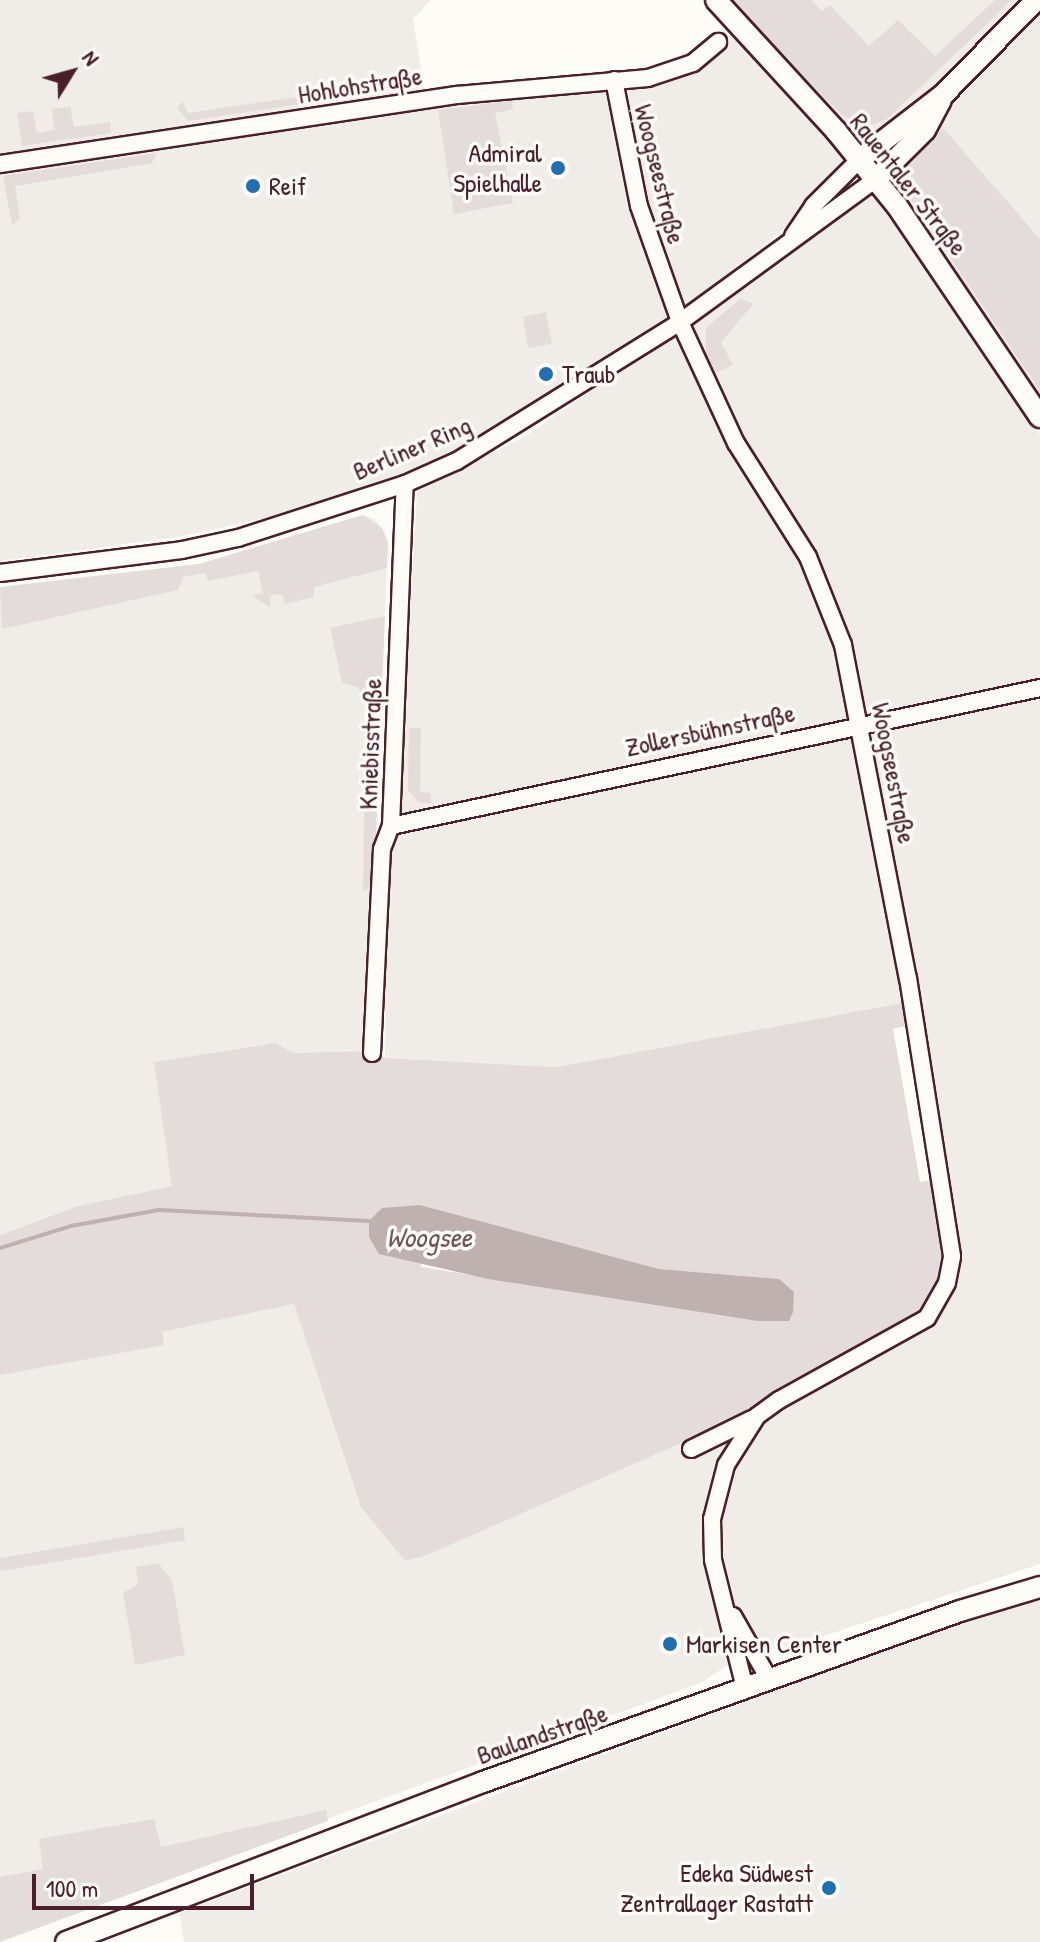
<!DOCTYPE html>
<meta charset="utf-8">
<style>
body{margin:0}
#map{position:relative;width:1040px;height:1942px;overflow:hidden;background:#fdfcf7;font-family:"Patrick Hand",sans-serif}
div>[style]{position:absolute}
.built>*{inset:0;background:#f0ece8}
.green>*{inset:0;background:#e3dcda}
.water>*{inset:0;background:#c0b1b1}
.stream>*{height:4px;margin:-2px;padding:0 2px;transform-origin:2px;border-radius:2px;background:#c0b1b1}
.roads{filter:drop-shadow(2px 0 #4a1f2b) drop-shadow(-2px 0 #4a1f2b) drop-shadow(0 2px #4a1f2b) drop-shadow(0 -2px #4a1f2b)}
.minor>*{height:16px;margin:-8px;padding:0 8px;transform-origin:8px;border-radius:8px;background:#fdfcf7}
.tertiary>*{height:20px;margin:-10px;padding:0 10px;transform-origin:10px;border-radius:10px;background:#fdfcf7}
.dots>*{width:22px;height:22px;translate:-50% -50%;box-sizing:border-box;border:4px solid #fdfcf7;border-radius:50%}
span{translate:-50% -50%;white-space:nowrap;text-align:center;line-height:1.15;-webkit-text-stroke:7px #fdfcf7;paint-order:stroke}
.street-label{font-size:26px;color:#4a1f2b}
.poi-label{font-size:26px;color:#4a1f2b}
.right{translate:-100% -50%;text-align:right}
.left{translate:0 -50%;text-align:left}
.water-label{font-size:28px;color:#73525a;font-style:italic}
.north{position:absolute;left:32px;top:32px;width:80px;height:80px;-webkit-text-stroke:6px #fdfcf7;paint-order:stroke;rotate:53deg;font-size:22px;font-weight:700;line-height:32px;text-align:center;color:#4a1f2b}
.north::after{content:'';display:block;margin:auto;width:28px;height:36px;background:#4a1f2b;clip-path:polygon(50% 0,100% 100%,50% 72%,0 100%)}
.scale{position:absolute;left:32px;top:1874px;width:222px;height:36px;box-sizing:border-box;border:4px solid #4a1f2b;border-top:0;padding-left:10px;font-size:24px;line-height:28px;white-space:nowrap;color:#4a1f2b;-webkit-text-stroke:6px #fdfcf7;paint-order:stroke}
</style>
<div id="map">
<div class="built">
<div style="clip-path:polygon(0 0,431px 0,413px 19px,426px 102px,646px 81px,710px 54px,735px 29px,859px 169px,672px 318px,502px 431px,423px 470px,292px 512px,183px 536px,0 561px)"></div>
<div style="clip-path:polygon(717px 0,1029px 0,867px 162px)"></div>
<div style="clip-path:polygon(1040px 9px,1040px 411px,875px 171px)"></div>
<div style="clip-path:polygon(865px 176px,989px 352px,1040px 435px,1040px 682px,865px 718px,850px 650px,744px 446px,689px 327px)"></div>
<div style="clip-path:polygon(677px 331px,738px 457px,825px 601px,854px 728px,1040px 693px,1040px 1564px,797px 1645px,777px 1647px,726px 1666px,701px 1683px,239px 1851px,0 1903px,0 1354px,161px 1332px,294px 1304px,361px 1506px,405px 1561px,779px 1400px,943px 1293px,933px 1180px,902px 1003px,557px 1067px,385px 1058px,386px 852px,398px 833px,417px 491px,526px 436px)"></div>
<div style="clip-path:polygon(363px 515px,375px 519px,388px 542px,365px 1051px,293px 1053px,276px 1043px,154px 1062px,173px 1186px,78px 1206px,0 1235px,0 587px,199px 564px)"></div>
<div style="clip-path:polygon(1040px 1600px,1040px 1942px,184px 1942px,179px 1913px,965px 1620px)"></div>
</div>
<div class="green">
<div style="clip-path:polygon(728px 0,812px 0,822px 11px,830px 5px,869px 46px,898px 20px,935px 56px,995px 0,1012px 0,887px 119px,864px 128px,840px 113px)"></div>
<div style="clip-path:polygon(358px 88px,359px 95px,188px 121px,177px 108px,182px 101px,188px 113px)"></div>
<div style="clip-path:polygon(512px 101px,513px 109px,495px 113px,513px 203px,454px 214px,438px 110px)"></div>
<div style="clip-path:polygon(70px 107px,74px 127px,110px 122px,111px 133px,22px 146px,17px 113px,33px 111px,37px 133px,54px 130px,52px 109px)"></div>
<div style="clip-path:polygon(943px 128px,1040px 239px,1040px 391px,906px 192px,905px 170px)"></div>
<div style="clip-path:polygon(157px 153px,152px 163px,15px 186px,20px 219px,12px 225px,3px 176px)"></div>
<div style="clip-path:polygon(741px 298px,753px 304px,721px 342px,733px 365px,716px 373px,706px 354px,706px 328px)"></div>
<div style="clip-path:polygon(546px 312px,552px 344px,528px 348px,523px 317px)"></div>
<div style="clip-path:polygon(363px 515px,382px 528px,388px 542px,387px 568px,314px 587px,314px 597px,285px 604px,282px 594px,270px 596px,270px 607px,252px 596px,263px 593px,258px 571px,208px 581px,205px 573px,184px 577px,178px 590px,2px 629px,0 587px,199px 564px)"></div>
<div style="clip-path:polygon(385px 616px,374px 885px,363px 891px,366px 699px,357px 687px,342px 683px,330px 628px)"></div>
<div style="clip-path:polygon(409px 728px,421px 728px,420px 792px,431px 793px,431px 804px,419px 802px,408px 790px)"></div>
<div style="clip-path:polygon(evenodd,902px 1003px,906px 1026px,893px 1029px,920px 1182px,933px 1180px,941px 1246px,943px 1293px,927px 1318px,779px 1400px,427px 1555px,405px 1561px,361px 1507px,294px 1304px,162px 1332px,164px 1345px,0 1375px,0 1235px,78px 1206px,172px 1186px,154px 1062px,276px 1043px,293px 1053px,365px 1051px,385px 1058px,557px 1067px,902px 1003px,420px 1205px,659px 1269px,778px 1279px,688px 1309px,421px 1267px,420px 1205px)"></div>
<div style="clip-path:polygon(183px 1527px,185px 1540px,0 1571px,0 1558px)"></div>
<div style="clip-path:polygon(158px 1563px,172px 1580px,185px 1655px,135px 1665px,123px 1593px,138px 1584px,136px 1567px)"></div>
<div style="clip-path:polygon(326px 1810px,328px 1821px,0 1942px,0 1877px,43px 1869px,39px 1839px,154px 1819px,161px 1847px)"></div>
</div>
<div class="water">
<div style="clip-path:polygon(420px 1205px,659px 1269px,779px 1279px,794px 1292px,793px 1312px,789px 1321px,758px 1321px,488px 1279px,379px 1254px,369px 1237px,369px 1221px,382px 1208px)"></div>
</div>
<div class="stream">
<div style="left:0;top:1248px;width:74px;rotate:-17.2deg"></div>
<div style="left:71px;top:1226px;width:89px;rotate:-10.3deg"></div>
<div style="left:159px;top:1210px;width:210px;rotate:3deg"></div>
</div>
<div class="roads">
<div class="minor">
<div style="left:614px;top:80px;width:128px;rotate:78.8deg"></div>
<div style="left:639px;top:206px;width:123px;rotate:70.5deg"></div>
<div style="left:680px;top:322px;width:133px;rotate:65.2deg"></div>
<div style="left:736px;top:443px;width:135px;rotate:57.7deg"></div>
<div style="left:808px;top:557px;width:95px;rotate:68.3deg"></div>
<div style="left:843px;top:645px;width:339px;rotate:79deg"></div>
<div style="left:908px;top:978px;width:282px;rotate:81deg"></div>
<div style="left:952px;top:1257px;width:26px;rotate:101deg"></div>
<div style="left:947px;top:1283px;width:40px;rotate:119.7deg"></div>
<div style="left:927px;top:1318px;width:169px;rotate:151deg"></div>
<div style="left:779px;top:1400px;width:27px;rotate:144deg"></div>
<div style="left:757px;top:1416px;width:58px;rotate:122.3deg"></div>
<div style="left:726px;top:1465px;width:56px;rotate:104.5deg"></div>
<div style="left:712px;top:1519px;width:41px;rotate:88.6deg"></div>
<div style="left:713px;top:1560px;width:132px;rotate:76deg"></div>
<div style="left:0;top:164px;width:462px;rotate:-8.6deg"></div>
<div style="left:457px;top:95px;width:192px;rotate:-5.1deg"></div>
<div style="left:648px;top:78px;width:47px;rotate:-18.4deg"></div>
<div style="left:693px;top:63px;width:33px;rotate:-40deg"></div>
<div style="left:793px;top:236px;width:36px;rotate:-56deg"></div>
<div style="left:813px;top:206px;width:66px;rotate:-45deg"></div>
<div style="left:0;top:573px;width:183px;rotate:-7.2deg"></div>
<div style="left:182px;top:550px;width:57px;rotate:-12.1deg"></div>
<div style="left:238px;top:538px;width:176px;rotate:-17.9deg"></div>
<div style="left:405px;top:484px;width:57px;rotate:-23.9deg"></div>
<div style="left:457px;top:461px;width:263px;rotate:-31.9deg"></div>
<div style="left:680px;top:322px;width:243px;rotate:-36.1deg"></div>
<div style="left:391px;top:826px;width:664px;rotate:-12deg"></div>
<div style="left:372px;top:1053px;width:204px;rotate:-87.2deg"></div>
<div style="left:382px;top:849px;width:25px;rotate:-69deg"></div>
<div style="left:391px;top:826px;width:342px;rotate:-87.7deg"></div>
<div style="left:691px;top:1449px;width:68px;rotate:-26.2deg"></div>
<div style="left:733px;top:1616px;width:73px;rotate:60.3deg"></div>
</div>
<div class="tertiary">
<div style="left:716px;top:0;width:178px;rotate:47.5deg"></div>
<div style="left:836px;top:131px;width:97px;rotate:50.9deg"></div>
<div style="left:897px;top:206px;width:255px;rotate:55.9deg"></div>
<div style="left:860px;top:159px;width:108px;rotate:-37.8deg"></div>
<div style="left:945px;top:93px;width:130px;rotate:-45.6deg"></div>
<div style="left:876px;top:179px;width:69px;rotate:-45deg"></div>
<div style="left:925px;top:130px;width:34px;rotate:-62deg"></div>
<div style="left:66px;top:1942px;width:447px;rotate:-21deg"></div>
<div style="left:483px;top:1782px;width:507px;rotate:-19.72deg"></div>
<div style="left:960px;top:1611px;width:84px;rotate:-16.7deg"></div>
</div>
</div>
<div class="dots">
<div style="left:558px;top:168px;background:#1f6fb2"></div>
<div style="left:253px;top:186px;background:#1f6fb2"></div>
<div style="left:546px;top:374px;background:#1f6fb2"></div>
<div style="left:670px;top:1644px;background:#1f6fb2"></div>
<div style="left:829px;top:1888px;background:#1f6fb2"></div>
</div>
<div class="street-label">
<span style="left:360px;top:85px;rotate:-9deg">Hohlohstraße</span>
<span style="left:660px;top:174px;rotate:76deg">Woogseestraße</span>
<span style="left:909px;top:184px;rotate:52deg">Rauentaler Straße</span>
<span style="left:412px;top:448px;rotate:-23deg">Berliner Ring</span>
<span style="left:710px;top:730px;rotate:-12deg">Zollersbühnstraße</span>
<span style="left:370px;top:744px;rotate:-88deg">Kniebisstraße</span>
<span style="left:894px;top:773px;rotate:79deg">Woogseestraße</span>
<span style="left:542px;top:1734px;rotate:-19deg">Baulandstraße</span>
</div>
<div class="poi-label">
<span class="right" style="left:542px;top:168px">Admiral<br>Spielhalle</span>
<span class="left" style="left:269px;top:186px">Reif</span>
<span class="left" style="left:562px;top:374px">Traub</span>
<span class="left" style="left:686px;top:1644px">Markisen Center</span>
<span class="right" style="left:813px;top:1888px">Edeka Südwest<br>Zentrallager Rastatt</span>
</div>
<div class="water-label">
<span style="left:429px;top:1237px">Woogsee</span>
</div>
<div class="north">N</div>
<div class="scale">100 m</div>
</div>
